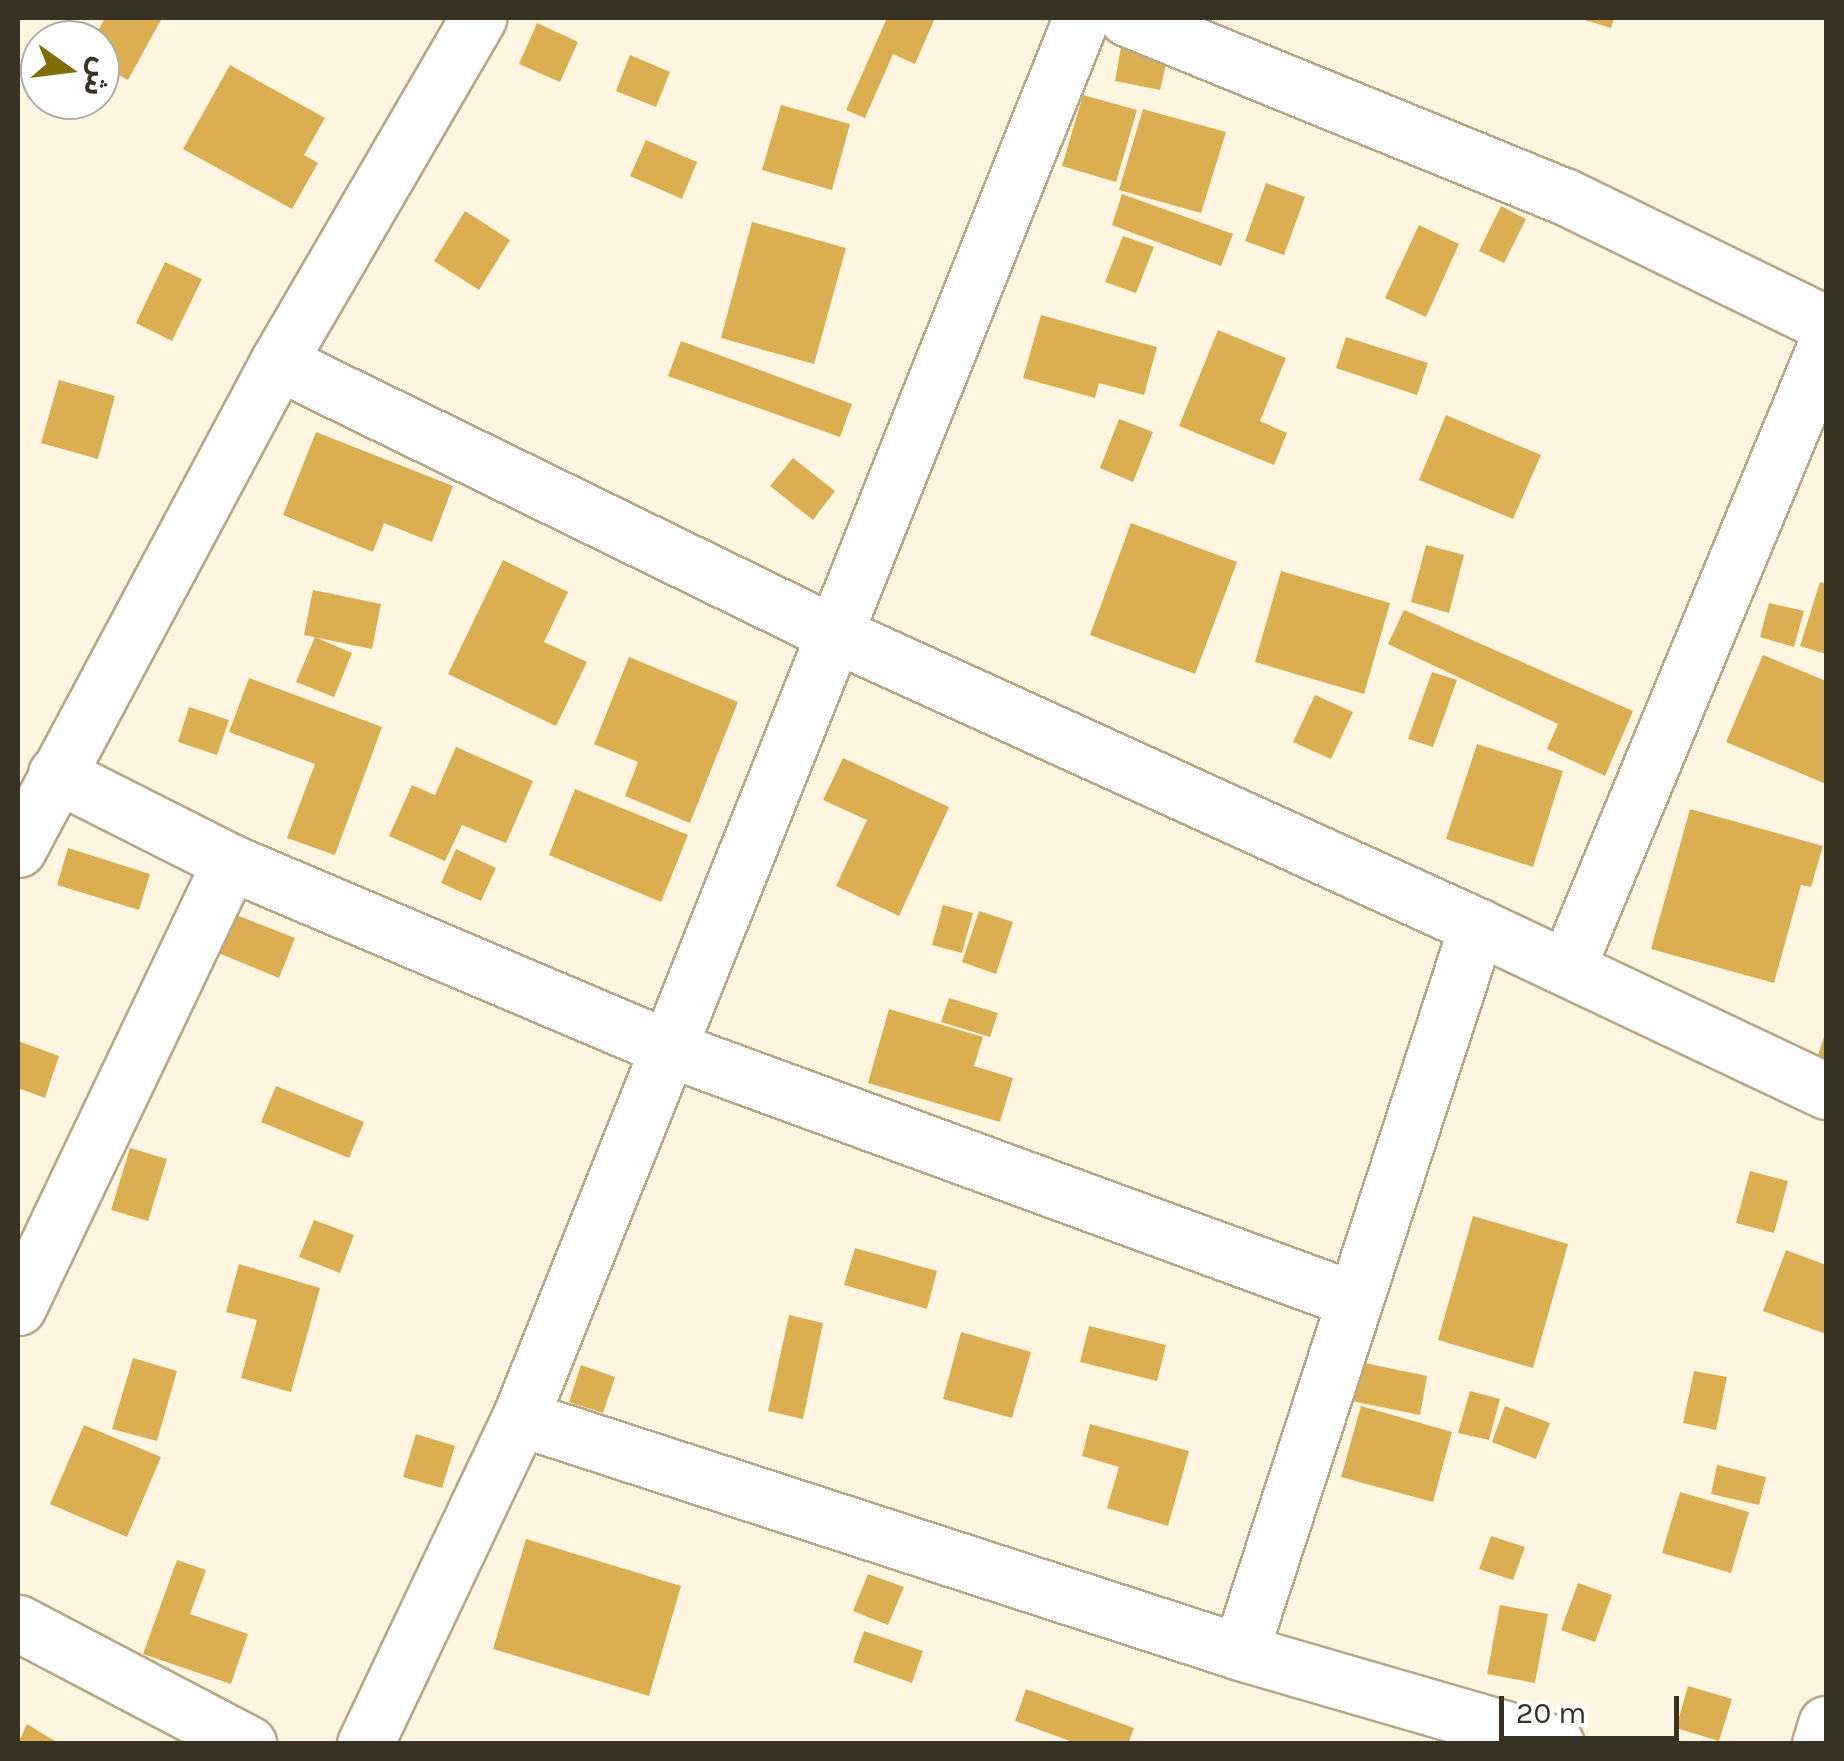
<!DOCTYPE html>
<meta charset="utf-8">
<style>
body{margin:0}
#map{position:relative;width:1844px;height:1761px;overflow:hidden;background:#fff5e1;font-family:Karla,"Noto Sans Arabic",sans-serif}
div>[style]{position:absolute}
.building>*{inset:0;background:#dbaf51}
.roads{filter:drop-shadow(2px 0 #b8a788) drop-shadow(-2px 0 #b8a788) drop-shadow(0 2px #b8a788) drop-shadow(0 -2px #b8a788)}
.minor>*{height:55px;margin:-27.5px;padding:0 27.5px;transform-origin:27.5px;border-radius:27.5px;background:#fff}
span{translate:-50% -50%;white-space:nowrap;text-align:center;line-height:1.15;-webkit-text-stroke:10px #fff;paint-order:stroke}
.frame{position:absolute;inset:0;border:20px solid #383225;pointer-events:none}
.north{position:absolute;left:20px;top:20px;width:100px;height:100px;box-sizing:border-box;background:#fff;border:2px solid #afada8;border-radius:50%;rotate:104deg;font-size:28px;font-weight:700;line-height:40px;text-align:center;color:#383225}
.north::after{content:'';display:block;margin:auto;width:35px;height:45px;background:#836d0a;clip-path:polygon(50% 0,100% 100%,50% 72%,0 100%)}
.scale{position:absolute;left:1499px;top:1696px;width:180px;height:45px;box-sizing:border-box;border:5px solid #383225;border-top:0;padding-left:12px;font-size:30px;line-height:35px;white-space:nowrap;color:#383225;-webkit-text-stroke:8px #fff;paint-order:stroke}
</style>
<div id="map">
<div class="building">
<div style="clip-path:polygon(105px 18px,162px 18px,128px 80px,100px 65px,100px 40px,93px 40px)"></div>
<div style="clip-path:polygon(887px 18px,935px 18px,915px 64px,893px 54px,865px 118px,846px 110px)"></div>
<div style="clip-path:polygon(1578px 18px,1614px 18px,1611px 28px)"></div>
<div style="clip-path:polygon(537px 23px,578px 42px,560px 82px,519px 64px)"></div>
<div style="clip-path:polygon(1121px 47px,1168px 56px,1160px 90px,1115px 81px)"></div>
<div style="clip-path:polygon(630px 55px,670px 72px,656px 107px,616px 91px)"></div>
<div style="clip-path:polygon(230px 65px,325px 118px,304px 155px,318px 163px,292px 209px,183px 149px)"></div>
<div style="clip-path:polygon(1083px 95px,1137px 110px,1116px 182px,1062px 166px)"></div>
<div style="clip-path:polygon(781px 105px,850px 124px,832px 190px,762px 170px)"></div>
<div style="clip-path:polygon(1143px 109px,1226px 132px,1201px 213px,1119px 190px)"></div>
<div style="clip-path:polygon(646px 140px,697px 162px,682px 199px,630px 176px)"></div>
<div style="clip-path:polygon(1266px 183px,1305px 197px,1284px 255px,1245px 241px)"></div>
<div style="clip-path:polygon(1122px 194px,1233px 234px,1221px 266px,1112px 225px)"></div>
<div style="clip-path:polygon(1501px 206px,1526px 219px,1504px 263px,1479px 251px)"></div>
<div style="clip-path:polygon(465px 211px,510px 240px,479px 290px,434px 261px)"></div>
<div style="clip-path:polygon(752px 222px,846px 248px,814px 364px,721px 338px)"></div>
<div style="clip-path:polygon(1419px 225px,1459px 244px,1426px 317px,1385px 298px)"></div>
<div style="clip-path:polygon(1123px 236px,1154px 247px,1136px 293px,1105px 282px)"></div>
<div style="clip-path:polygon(165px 262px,202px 279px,172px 341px,136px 323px)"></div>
<div style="clip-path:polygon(1041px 315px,1157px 347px,1144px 395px,1099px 383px,1095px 398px,1023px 378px)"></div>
<div style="clip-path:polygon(1218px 330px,1286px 358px,1260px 421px,1287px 433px,1274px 465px,1179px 426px)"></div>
<div style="clip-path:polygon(1346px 337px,1428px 363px,1417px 395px,1336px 368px)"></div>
<div style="clip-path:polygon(681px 341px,852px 404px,840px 437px,668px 376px)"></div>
<div style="clip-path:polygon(59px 380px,115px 396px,98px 459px,41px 443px)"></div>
<div style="clip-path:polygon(1446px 415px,1541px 455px,1513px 519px,1419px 480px)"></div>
<div style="clip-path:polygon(1119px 419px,1153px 432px,1133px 482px,1100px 468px)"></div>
<div style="clip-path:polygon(316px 432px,453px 486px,432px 542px,384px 523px,373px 552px,283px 515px)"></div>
<div style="clip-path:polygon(793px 458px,835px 491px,813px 520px,770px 486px)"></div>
<div style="clip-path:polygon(1131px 523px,1237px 562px,1195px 674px,1090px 635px)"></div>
<div style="clip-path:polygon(1426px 545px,1464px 555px,1449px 613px,1411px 602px)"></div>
<div style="clip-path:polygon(503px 560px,568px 592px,544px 642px,587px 662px,556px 726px,448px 674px)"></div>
<div style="clip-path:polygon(1281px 571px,1390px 603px,1364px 694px,1255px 662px)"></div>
<div style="clip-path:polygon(1820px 582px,1826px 584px,1826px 654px,1800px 646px)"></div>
<div style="clip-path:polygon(313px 590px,381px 604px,372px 649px,304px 635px)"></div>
<div style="clip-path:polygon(1769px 603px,1804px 611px,1794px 647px,1760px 637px)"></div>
<div style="clip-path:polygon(1404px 610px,1633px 711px,1605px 776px,1547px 749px,1558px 724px,1388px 644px)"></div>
<div style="clip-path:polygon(315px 637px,352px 653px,334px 697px,296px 682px)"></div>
<div style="clip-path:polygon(1763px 655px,1826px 681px,1826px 784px,1726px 742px)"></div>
<div style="clip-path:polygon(629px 657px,738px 702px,690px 823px,625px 796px,638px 762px,594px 744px)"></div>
<div style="clip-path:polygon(1432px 672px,1457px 680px,1433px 747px,1408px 739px)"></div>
<div style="clip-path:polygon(249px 678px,382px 727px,335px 855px,287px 838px,315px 764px,229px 732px)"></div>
<div style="clip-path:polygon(1315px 695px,1353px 712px,1331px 759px,1293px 742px)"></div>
<div style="clip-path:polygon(189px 707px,229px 720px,217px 755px,178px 742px)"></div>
<div style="clip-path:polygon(1477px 744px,1563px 771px,1533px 867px,1446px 839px)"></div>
<div style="clip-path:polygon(456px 747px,533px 781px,506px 843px,462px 825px,445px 861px,389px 836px,412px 785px,435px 795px)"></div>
<div style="clip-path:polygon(843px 758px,949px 807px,899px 916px,836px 886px,867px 820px,823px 800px)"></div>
<div style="clip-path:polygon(575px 789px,688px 835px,661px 902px,549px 855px)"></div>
<div style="clip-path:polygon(1690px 809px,1823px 846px,1811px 887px,1801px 885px,1774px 983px,1651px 949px)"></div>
<div style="clip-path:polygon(68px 848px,150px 874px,139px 910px,57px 885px)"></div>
<div style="clip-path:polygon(456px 849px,496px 868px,481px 901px,441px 883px)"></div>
<div style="clip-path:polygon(943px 905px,973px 913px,962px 953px,932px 945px)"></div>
<div style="clip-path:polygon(979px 911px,1013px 922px,996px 974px,962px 962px)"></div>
<div style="clip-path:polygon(231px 913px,295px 938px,279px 978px,216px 952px)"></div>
<div style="clip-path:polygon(949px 998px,998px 1013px,990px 1037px,941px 1022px)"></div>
<div style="clip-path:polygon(889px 1009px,983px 1037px,974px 1066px,1013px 1078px,1000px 1122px,868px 1083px)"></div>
<div style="clip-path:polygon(1826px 1031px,1826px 1070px,1814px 1067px)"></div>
<div style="clip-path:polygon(18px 1041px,59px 1056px,45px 1098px,18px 1088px)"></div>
<div style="clip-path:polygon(276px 1086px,364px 1122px,349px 1158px,261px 1122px)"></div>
<div style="clip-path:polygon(130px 1148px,167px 1159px,148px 1221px,111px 1210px)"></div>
<div style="clip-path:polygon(1750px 1171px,1788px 1181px,1774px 1233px,1736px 1223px)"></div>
<div style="clip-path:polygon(1473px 1216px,1568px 1244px,1533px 1368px,1438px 1340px)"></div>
<div style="clip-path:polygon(314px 1220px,354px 1235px,340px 1273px,299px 1257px)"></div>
<div style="clip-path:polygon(855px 1248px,937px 1271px,927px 1309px,844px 1285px)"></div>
<div style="clip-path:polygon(1786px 1250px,1826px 1265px,1826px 1334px,1763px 1311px)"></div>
<div style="clip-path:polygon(239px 1264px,320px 1288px,291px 1392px,241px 1378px,257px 1320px,226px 1312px)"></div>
<div style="clip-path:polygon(789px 1315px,823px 1323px,803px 1419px,768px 1411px)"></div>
<div style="clip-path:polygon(1089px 1326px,1166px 1345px,1157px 1381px,1080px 1362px)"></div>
<div style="clip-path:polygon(961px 1332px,1031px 1352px,1012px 1418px,943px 1399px)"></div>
<div style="clip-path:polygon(133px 1358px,177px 1371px,157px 1441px,112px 1429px)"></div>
<div style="clip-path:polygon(1360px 1362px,1427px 1376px,1420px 1415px,1352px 1401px)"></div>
<div style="clip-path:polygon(581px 1365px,615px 1377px,603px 1413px,569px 1402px)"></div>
<div style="clip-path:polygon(1694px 1371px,1727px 1377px,1716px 1430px,1683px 1423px)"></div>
<div style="clip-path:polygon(1470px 1391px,1500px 1399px,1489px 1440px,1458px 1433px)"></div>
<div style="clip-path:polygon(1361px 1406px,1452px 1432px,1433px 1502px,1341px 1477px)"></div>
<div style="clip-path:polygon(1505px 1406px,1550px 1423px,1536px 1459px,1492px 1442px)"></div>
<div style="clip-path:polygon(1090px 1424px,1189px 1451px,1168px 1526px,1107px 1508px,1119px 1467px,1082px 1456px)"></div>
<div style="clip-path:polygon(84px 1425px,161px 1457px,127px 1537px,50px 1504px)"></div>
<div style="clip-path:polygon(416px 1434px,455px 1446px,442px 1488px,403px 1477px)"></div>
<div style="clip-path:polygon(1717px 1465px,1766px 1477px,1759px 1505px,1711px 1494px)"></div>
<div style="clip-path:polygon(1680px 1492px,1749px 1512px,1731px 1573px,1662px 1553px)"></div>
<div style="clip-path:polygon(1491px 1536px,1525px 1547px,1513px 1580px,1479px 1569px)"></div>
<div style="clip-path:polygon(526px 1539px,681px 1586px,649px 1696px,493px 1649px)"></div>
<div style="clip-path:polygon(177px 1560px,206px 1570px,190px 1614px,248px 1634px,231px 1684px,143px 1654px)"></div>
<div style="clip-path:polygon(868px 1574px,904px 1587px,888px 1625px,853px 1611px)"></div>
<div style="clip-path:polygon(1578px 1583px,1612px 1595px,1595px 1642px,1561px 1630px)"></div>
<div style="clip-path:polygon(1500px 1605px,1548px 1614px,1535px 1683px,1487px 1674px)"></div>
<div style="clip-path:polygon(864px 1631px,923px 1651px,912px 1683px,853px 1662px)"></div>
<div style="clip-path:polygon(1688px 1686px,1732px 1699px,1719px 1741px,1676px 1728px)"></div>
<div style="clip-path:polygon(1026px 1689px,1134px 1728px,1128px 1744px,1078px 1744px,1015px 1721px)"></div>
<div style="clip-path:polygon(27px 1724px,60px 1744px,18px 1744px)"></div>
</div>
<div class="roads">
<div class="minor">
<div style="left:1127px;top:18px;width:472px;rotate:22.2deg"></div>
<div style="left:1564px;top:196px;width:292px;rotate:26deg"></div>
<div style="left:278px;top:362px;width:620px;rotate:26.03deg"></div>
<div style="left:835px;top:634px;width:705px;rotate:24.46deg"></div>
<div style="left:1477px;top:926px;width:386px;rotate:25.3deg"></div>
<div style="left:56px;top:774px;width:195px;rotate:26.8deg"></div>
<div style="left:230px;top:862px;width:478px;rotate:23deg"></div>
<div style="left:670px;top:1049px;width:726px;rotate:20.13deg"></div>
<div style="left:18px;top:849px;width:552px;rotate:-61.9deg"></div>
<div style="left:278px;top:362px;width:398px;rotate:-59.8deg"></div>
<div style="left:1567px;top:968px;width:675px;rotate:-67.43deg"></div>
<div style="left:18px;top:1307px;width:493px;rotate:-64.5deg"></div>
<div style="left:520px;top:1418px;width:757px;rotate:18deg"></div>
<div style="left:1240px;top:1652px;width:329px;rotate:16.2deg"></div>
<div style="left:18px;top:1623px;width:260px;rotate:27.7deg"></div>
<div style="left:1240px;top:1652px;width:764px;rotate:-71.92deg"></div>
<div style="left:365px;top:1744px;width:361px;rotate:-64.6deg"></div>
<div style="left:520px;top:1418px;width:1508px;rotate:-68.16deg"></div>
<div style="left:1820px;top:1744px;width:21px;rotate:-73deg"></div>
</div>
</div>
<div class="frame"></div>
<div class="north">ش</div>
<div class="scale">20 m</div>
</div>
